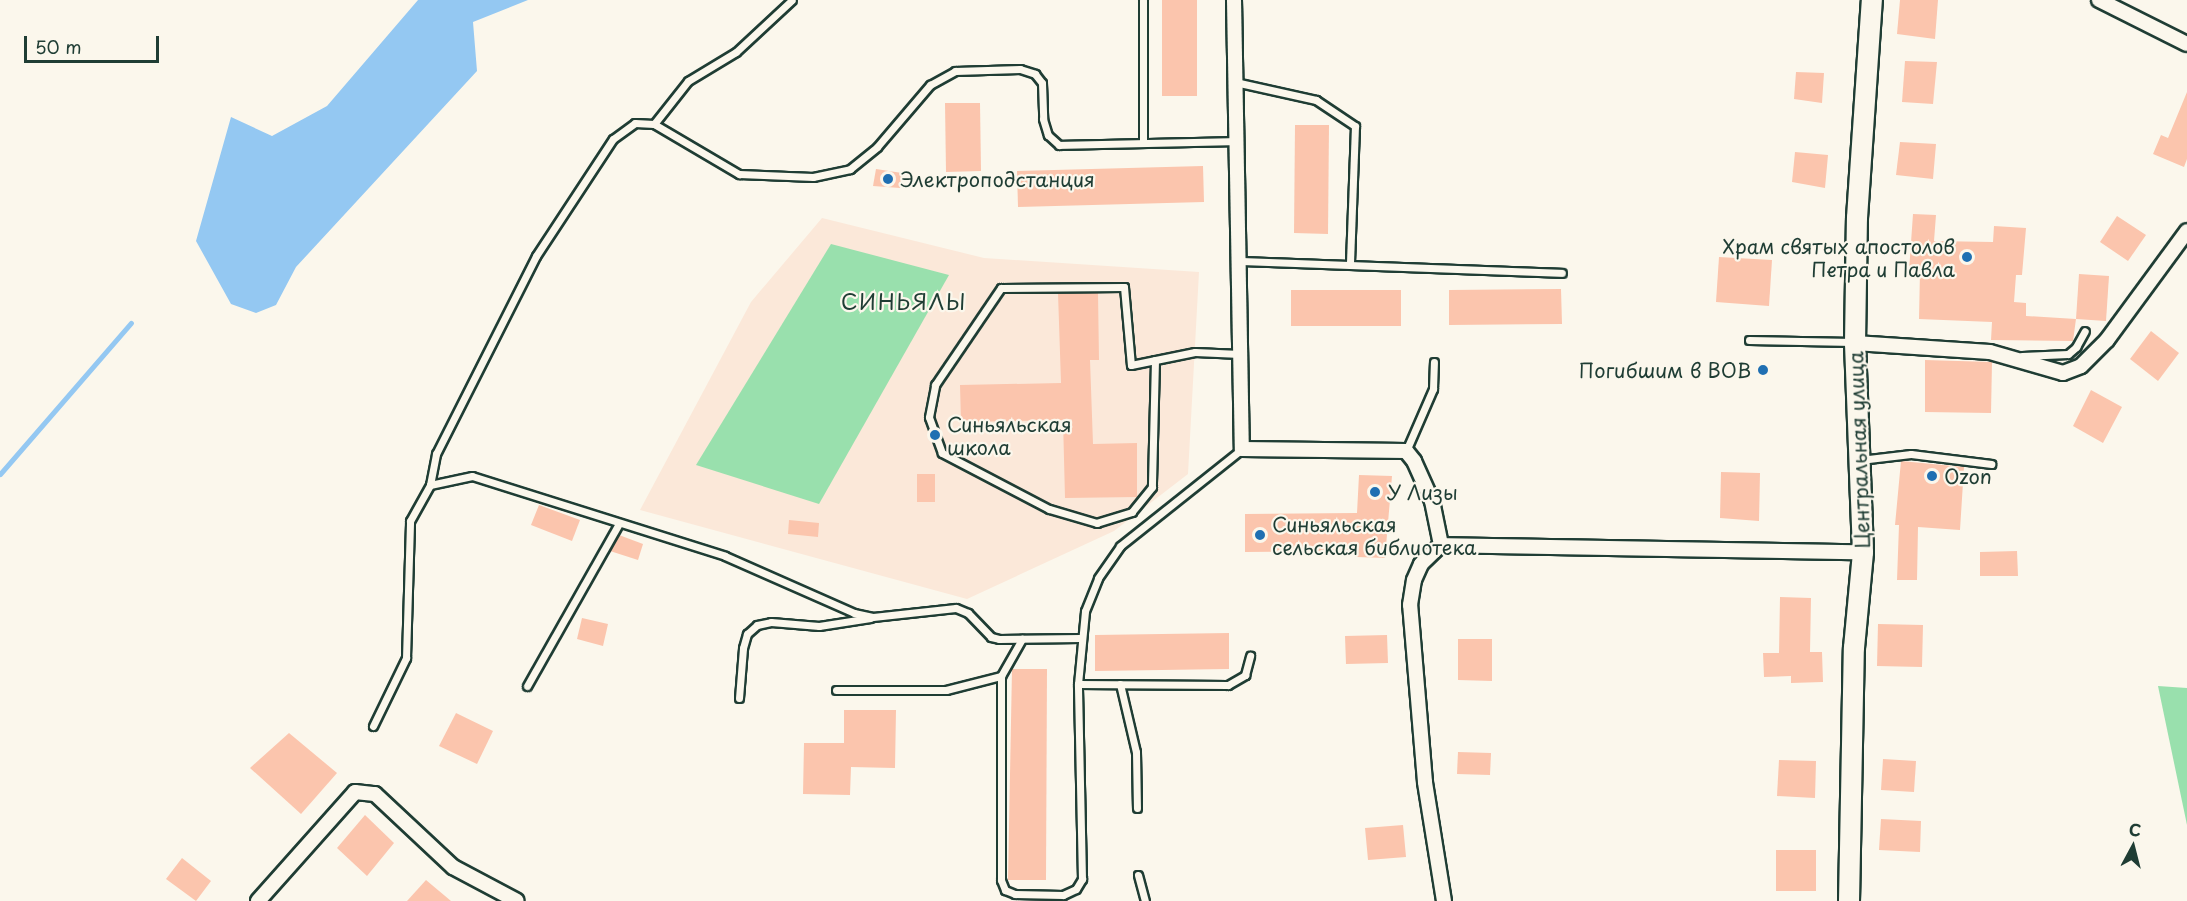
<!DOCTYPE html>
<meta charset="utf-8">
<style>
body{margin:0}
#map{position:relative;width:2187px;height:901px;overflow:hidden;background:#fbf7ec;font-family:"Playpen Sans",sans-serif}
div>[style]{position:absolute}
.built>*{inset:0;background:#fbe8d9}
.green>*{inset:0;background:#99e0ad}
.water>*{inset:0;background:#94c8f2}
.stream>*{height:5px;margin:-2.5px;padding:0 2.5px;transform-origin:2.5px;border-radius:2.5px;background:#94c8f2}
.building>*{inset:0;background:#fbc5ad}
.roads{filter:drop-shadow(2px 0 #1f3d34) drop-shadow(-2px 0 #1f3d34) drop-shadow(0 2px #1f3d34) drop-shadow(0 -2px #1f3d34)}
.lane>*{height:7px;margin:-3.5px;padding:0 3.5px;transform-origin:3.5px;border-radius:3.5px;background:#fbf7ec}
.street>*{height:14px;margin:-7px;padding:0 7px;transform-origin:7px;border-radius:7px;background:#fbf7ec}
.secondary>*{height:20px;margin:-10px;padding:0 10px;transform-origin:10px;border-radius:10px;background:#fbf7ec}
.dots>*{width:16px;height:16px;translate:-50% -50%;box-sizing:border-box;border:3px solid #fbf7ec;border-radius:50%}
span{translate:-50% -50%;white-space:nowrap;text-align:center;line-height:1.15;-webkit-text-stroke:4.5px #fbf7ec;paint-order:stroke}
.poi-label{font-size:20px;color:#1f3d34}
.left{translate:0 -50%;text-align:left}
.right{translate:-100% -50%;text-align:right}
.street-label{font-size:20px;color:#1f3d34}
.quarter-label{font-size:22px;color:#1f3d34;letter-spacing:1.5px}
.north{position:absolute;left:2103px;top:817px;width:60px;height:60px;-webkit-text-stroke:4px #fbf7ec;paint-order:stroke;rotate:7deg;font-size:16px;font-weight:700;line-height:24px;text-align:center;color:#1f3d34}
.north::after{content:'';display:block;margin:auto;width:21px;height:27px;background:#1f3d34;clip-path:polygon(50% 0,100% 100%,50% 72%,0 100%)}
.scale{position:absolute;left:24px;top:36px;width:135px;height:27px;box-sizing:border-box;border:3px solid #1f3d34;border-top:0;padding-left:8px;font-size:18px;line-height:21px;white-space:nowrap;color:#1f3d34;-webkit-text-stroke:4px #fbf7ec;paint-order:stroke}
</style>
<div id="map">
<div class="built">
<div style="clip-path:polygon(822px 218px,984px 258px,1199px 272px,1188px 474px,1114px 531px,967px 599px,640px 510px,751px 302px)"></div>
</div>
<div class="green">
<div style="clip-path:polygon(831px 244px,949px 275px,819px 504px,696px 465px)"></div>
<div style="clip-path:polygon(2158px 686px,2187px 688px,2187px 825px)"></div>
</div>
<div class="water">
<div style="clip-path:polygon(418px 0,528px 0,473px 22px,477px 71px,296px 267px,276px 305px,256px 313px,231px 304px,196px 241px,231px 117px,272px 136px,327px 106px)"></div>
</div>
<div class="stream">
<div style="left:0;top:474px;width:200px;rotate:-49.1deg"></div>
</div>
<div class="building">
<div style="clip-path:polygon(1162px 0,1197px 0,1197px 96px,1162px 96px)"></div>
<div style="clip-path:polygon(1900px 0,1938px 0,1935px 39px,1897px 34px)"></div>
<div style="clip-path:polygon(1905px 61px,1937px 62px,1933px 104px,1902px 102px)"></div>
<div style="clip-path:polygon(1796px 72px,1824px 73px,1822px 103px,1794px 99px)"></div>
<div style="clip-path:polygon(2187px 92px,2187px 159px,2184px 167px,2153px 154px,2161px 135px,2168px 138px)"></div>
<div style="clip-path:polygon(945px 103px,980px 103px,981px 171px,946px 172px)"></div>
<div style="clip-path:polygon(1295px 125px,1329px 125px,1328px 234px,1294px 233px)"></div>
<div style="clip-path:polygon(1900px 142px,1936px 144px,1933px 179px,1896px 175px)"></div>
<div style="clip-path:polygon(1795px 152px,1828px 155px,1825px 188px,1792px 182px)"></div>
<div style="clip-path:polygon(1203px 166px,1204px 202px,1018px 207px,1017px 171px)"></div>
<div style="clip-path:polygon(876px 169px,902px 173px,900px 188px,873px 186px)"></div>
<div style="clip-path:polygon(1913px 214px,1936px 215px,1934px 241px,1993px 242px,1994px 226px,2026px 228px,2022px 275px,2016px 275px,2014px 302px,2026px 303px,2026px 316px,2076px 319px,2073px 341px,1991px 340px,1992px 322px,1919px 319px,1920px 271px,1909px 271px)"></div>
<div style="clip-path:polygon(2117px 216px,2146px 235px,2128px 261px,2100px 242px)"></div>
<div style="clip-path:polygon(1719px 257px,1772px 260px,1769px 306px,1716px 302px)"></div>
<div style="clip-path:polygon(2079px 274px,2109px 276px,2106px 321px,2076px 319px)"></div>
<div style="clip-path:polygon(1561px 289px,1562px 324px,1449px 325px,1449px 290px)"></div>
<div style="clip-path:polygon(1291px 290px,1401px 290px,1401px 326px,1291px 326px)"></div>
<div style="clip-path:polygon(1058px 293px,1098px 293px,1099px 360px,1090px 360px,1093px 444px,1137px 443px,1137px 497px,1065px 498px,1063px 420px,961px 422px,960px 385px,1061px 383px)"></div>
<div style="clip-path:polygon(2151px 331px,2179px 353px,2158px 381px,2130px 359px)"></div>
<div style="clip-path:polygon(1925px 360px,1992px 362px,1991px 413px,1925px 412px)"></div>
<div style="clip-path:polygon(2091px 390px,2122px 407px,2103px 443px,2073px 426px)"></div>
<div style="clip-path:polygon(1901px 461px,1964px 467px,1960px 530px,1918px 527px,1917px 580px,1897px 580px,1899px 525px,1895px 525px)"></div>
<div style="clip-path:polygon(1721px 472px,1760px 473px,1759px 521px,1720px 518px)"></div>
<div style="clip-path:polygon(917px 474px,935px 474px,935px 502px,917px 502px)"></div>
<div style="clip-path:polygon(1359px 475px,1392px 476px,1385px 558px,1357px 557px,1358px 551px,1245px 552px,1245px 514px,1357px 513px)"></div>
<div style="clip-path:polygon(539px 505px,580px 520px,572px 541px,531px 525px)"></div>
<div style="clip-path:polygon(789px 520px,819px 523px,818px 537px,788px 534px)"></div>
<div style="clip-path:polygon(619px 535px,643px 544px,638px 560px,610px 551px)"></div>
<div style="clip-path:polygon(2017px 551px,2018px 576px,1980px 576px,1980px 552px)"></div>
<div style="clip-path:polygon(1780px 597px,1811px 598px,1810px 652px,1822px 652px,1823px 682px,1791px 683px,1791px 676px,1764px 677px,1763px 653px,1779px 653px)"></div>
<div style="clip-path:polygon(582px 618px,608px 624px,603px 646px,577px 639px)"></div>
<div style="clip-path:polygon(1878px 624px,1923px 625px,1922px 667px,1877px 666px)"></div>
<div style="clip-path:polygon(1229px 633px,1229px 669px,1095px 671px,1095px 635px)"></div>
<div style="clip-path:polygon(1387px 635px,1388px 663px,1346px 664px,1345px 636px)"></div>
<div style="clip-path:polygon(1458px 639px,1492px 639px,1492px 681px,1458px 680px)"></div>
<div style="clip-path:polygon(1012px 669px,1047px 669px,1046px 880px,1008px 880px)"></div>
<div style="clip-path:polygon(844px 710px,896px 710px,895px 768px,851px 767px,850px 795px,803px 794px,804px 743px,844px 743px)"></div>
<div style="clip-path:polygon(456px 713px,493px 731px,477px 764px,439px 746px)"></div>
<div style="clip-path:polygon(289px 733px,337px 773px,301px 814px,250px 768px)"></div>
<div style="clip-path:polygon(1458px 752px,1491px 753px,1490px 775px,1457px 774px)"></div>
<div style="clip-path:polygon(1883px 759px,1916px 761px,1914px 792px,1881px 790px)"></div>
<div style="clip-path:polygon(1779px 760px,1816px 761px,1815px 798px,1777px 796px)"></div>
<div style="clip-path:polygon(365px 815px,394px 843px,367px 876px,337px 848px)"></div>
<div style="clip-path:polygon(1881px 819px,1921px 821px,1920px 852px,1879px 850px)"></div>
<div style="clip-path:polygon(1403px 825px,1406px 857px,1368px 860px,1365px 828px)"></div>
<div style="clip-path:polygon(1776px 850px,1816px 850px,1816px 891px,1776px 891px)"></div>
<div style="clip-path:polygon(182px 858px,211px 881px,196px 901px,166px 879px)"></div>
<div style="clip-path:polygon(426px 880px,451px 901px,407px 901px)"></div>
</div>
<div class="roads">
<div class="lane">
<div style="left:1143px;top:0;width:143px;rotate:90deg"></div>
<div style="left:1235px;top:82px;width:83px;rotate:12.5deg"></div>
<div style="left:1316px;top:100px;width:47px;rotate:33.7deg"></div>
<div style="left:1355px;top:126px;width:137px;rotate:92.1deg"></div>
<div style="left:654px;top:124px;width:55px;rotate:-51.7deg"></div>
<div style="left:688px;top:81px;width:56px;rotate:-31.1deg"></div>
<div style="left:736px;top:52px;width:76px;rotate:-42.9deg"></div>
<div style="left:1238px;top:261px;width:324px;rotate:2.1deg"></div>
<div style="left:1749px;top:340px;width:104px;rotate:1.1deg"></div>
<div style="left:2022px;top:356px;width:46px;rotate:-2.5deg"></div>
<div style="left:2068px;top:354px;width:11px;rotate:-41deg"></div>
<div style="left:2076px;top:347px;width:18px;rotate:-61deg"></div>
<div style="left:1155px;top:360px;width:127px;rotate:91.4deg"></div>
<div style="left:1152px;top:487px;width:32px;rotate:129deg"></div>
<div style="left:1132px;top:512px;width:37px;rotate:163deg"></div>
<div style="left:1097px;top:523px;width:50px;rotate:-163.7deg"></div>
<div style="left:1049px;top:509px;width:121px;rotate:-152.4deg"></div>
<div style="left:942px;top:453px;width:38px;rotate:-110deg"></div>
<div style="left:929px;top:417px;width:33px;rotate:-79deg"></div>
<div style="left:935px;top:385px;width:117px;rotate:-55.8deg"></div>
<div style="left:1001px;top:288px;width:123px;rotate:-0.5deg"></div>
<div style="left:1124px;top:287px;width:78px;rotate:84.9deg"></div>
<div style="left:1131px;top:365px;width:65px;rotate:-11.5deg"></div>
<div style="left:1195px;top:352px;width:45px;rotate:2.5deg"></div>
<div style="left:1406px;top:451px;width:68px;rotate:-66.5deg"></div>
<div style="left:1433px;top:389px;width:27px;rotate:-88deg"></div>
<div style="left:1860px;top:460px;width:51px;rotate:-6.7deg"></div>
<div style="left:1911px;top:454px;width:81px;rotate:7.1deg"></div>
<div style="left:430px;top:485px;width:32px;rotate:-79deg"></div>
<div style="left:436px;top:454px;width:222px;rotate:-63.2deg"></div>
<div style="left:536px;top:256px;width:140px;rotate:-56.7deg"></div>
<div style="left:613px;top:139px;width:27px;rotate:-36deg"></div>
<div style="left:635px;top:123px;width:19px;rotate:3deg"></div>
<div style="left:654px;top:124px;width:99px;rotate:30.5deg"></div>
<div style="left:739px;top:174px;width:74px;rotate:2.3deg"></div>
<div style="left:813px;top:177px;width:38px;rotate:-12deg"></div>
<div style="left:850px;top:169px;width:35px;rotate:-39deg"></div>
<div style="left:877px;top:147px;width:82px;rotate:-49.5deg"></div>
<div style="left:930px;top:85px;width:29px;rotate:-29deg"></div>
<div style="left:955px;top:71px;width:65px;rotate:-1.8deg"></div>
<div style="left:1020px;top:69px;width:16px;rotate:18deg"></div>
<div style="left:1035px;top:74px;width:11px;rotate:52deg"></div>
<div style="left:1042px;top:83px;width:36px;rotate:88deg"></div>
<div style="left:1043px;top:119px;width:17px;rotate:73deg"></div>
<div style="left:1048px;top:135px;width:15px;rotate:42deg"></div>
<div style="left:1059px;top:145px;width:177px;rotate:-1.3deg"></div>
<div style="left:1001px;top:676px;width:204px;rotate:90deg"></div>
<div style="left:1001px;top:880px;width:11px;rotate:68deg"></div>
<div style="left:1005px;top:890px;width:11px;rotate:22deg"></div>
<div style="left:1015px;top:894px;width:48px;rotate:1.2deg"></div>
<div style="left:1063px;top:895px;width:14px;rotate:-25deg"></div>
<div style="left:1076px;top:889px;width:12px;rotate:-59deg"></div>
<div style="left:1082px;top:879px;width:195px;rotate:-91.2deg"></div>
<div style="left:1078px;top:684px;width:73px;rotate:-84.5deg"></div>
<div style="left:1085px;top:611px;width:35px;rotate:-68deg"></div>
<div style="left:1098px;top:578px;width:39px;rotate:-55deg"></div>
<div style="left:1120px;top:546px;width:156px;rotate:-38.5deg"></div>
<div style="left:1078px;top:684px;width:150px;rotate:0.4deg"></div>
<div style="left:1228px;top:685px;width:20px;rotate:-30deg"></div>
<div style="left:1245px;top:675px;width:20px;rotate:-75deg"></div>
<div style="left:1120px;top:684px;width:70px;rotate:76.8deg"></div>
<div style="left:1136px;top:752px;width:56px;rotate:89deg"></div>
<div style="left:527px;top:686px;width:185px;rotate:-60.5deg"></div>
<div style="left:836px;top:690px;width:110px"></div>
<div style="left:946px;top:690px;width:57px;rotate:-14.3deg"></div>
<div style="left:1001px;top:676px;width:43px;rotate:-60.4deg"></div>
<div style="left:739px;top:698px;width:50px;rotate:-85.4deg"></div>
<div style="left:743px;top:648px;width:15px;rotate:-74deg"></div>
<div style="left:747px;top:634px;width:13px;rotate:-42deg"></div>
<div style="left:757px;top:625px;width:14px;rotate:-12deg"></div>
<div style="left:771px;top:622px;width:48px;rotate:4.8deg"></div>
<div style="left:819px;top:626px;width:52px;rotate:-8.9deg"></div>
<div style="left:373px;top:726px;width:76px;rotate:-64.1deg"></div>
<div style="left:406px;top:658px;width:137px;rotate:-88.3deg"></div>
<div style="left:410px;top:521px;width:41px;rotate:-60.9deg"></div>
<div style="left:430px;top:485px;width:43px;rotate:-12.1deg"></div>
<div style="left:472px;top:476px;width:265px;rotate:17.5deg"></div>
<div style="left:725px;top:556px;width:141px;rotate:23.8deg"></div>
<div style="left:854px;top:613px;width:19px;rotate:12deg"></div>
<div style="left:873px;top:617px;width:83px;rotate:-6.2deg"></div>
<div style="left:956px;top:608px;width:13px;rotate:23deg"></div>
<div style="left:968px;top:613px;width:33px;rotate:46deg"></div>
<div style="left:991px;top:637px;width:8px;rotate:14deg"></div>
<div style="left:999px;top:639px;width:81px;rotate:-0.7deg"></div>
<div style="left:1138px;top:875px;width:27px;rotate:75deg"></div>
</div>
<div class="street">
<div style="left:1234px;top:0;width:449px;rotate:89deg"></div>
<div style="left:1242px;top:449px;width:164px;rotate:0.7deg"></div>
<div style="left:1406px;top:451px;width:13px;rotate:51deg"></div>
<div style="left:1414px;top:461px;width:44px;rotate:65.8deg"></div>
<div style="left:1432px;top:501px;width:45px;rotate:78.4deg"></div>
<div style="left:2099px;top:0;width:98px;rotate:26.6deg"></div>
<div style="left:1855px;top:343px;width:135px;rotate:3.8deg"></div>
<div style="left:1990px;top:352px;width:76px;rotate:16deg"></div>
<div style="left:2063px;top:373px;width:19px;rotate:-21deg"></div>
<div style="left:2081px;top:366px;width:37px;rotate:-45deg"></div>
<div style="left:2107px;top:340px;width:135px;rotate:-53.7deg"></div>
<div style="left:258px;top:901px;width:146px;rotate:-48.3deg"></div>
<div style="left:355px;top:792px;width:20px;rotate:6deg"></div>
<div style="left:375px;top:794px;width:107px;rotate:43.1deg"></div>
<div style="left:453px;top:867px;width:72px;rotate:28deg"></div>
<div style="left:1444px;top:901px;width:121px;rotate:-99.1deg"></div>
<div style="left:1425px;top:782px;width:178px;rotate:-94.8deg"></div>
<div style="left:1410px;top:605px;width:25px;rotate:-81deg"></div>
<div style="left:1414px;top:580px;width:17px;rotate:-66deg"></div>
<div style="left:1421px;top:564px;width:28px;rotate:-44deg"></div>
<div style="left:1441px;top:545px;width:422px;rotate:1deg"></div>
</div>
<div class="secondary">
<div style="left:1849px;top:901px;width:253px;rotate:-88.9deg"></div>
<div style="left:1854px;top:648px;width:96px;rotate:-84.6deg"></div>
<div style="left:1863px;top:552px;width:209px;rotate:-92.2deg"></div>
<div style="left:1855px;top:343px;width:125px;rotate:-89.1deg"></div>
<div style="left:1857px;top:218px;width:219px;rotate:-86.1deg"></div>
</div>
</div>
<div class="dots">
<div style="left:888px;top:179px;background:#1f6fb2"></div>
<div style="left:1967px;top:257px;background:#1f6fb2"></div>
<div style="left:1763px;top:370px;background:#1f6fb2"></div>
<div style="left:935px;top:435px;background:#1f6fb2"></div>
<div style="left:1932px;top:476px;background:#1f6fb2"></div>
<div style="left:1375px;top:492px;background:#1f6fb2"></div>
<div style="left:1260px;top:535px;background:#1f6fb2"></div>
</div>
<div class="poi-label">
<span class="left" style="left:900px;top:179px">Электроподстанция</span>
<span class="right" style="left:1955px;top:258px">Храм святых апостолов<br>Петра и Павла</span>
<span class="right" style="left:1751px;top:370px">Погибшим в ВОВ</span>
<span class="left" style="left:947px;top:436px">Синьяльская<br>школа</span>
<span class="left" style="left:1944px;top:476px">Ozon</span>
<span class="left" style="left:1387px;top:492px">У Лизы</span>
<span class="left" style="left:1272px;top:536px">Синьяльская<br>сельская библиотека</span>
</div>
<div class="street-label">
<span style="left:1859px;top:450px;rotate:-92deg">Центральная улица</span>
</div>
<div class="quarter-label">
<span style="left:904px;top:301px">СИНЬЯЛЫ</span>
</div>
<div class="north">С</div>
<div class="scale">50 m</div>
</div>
